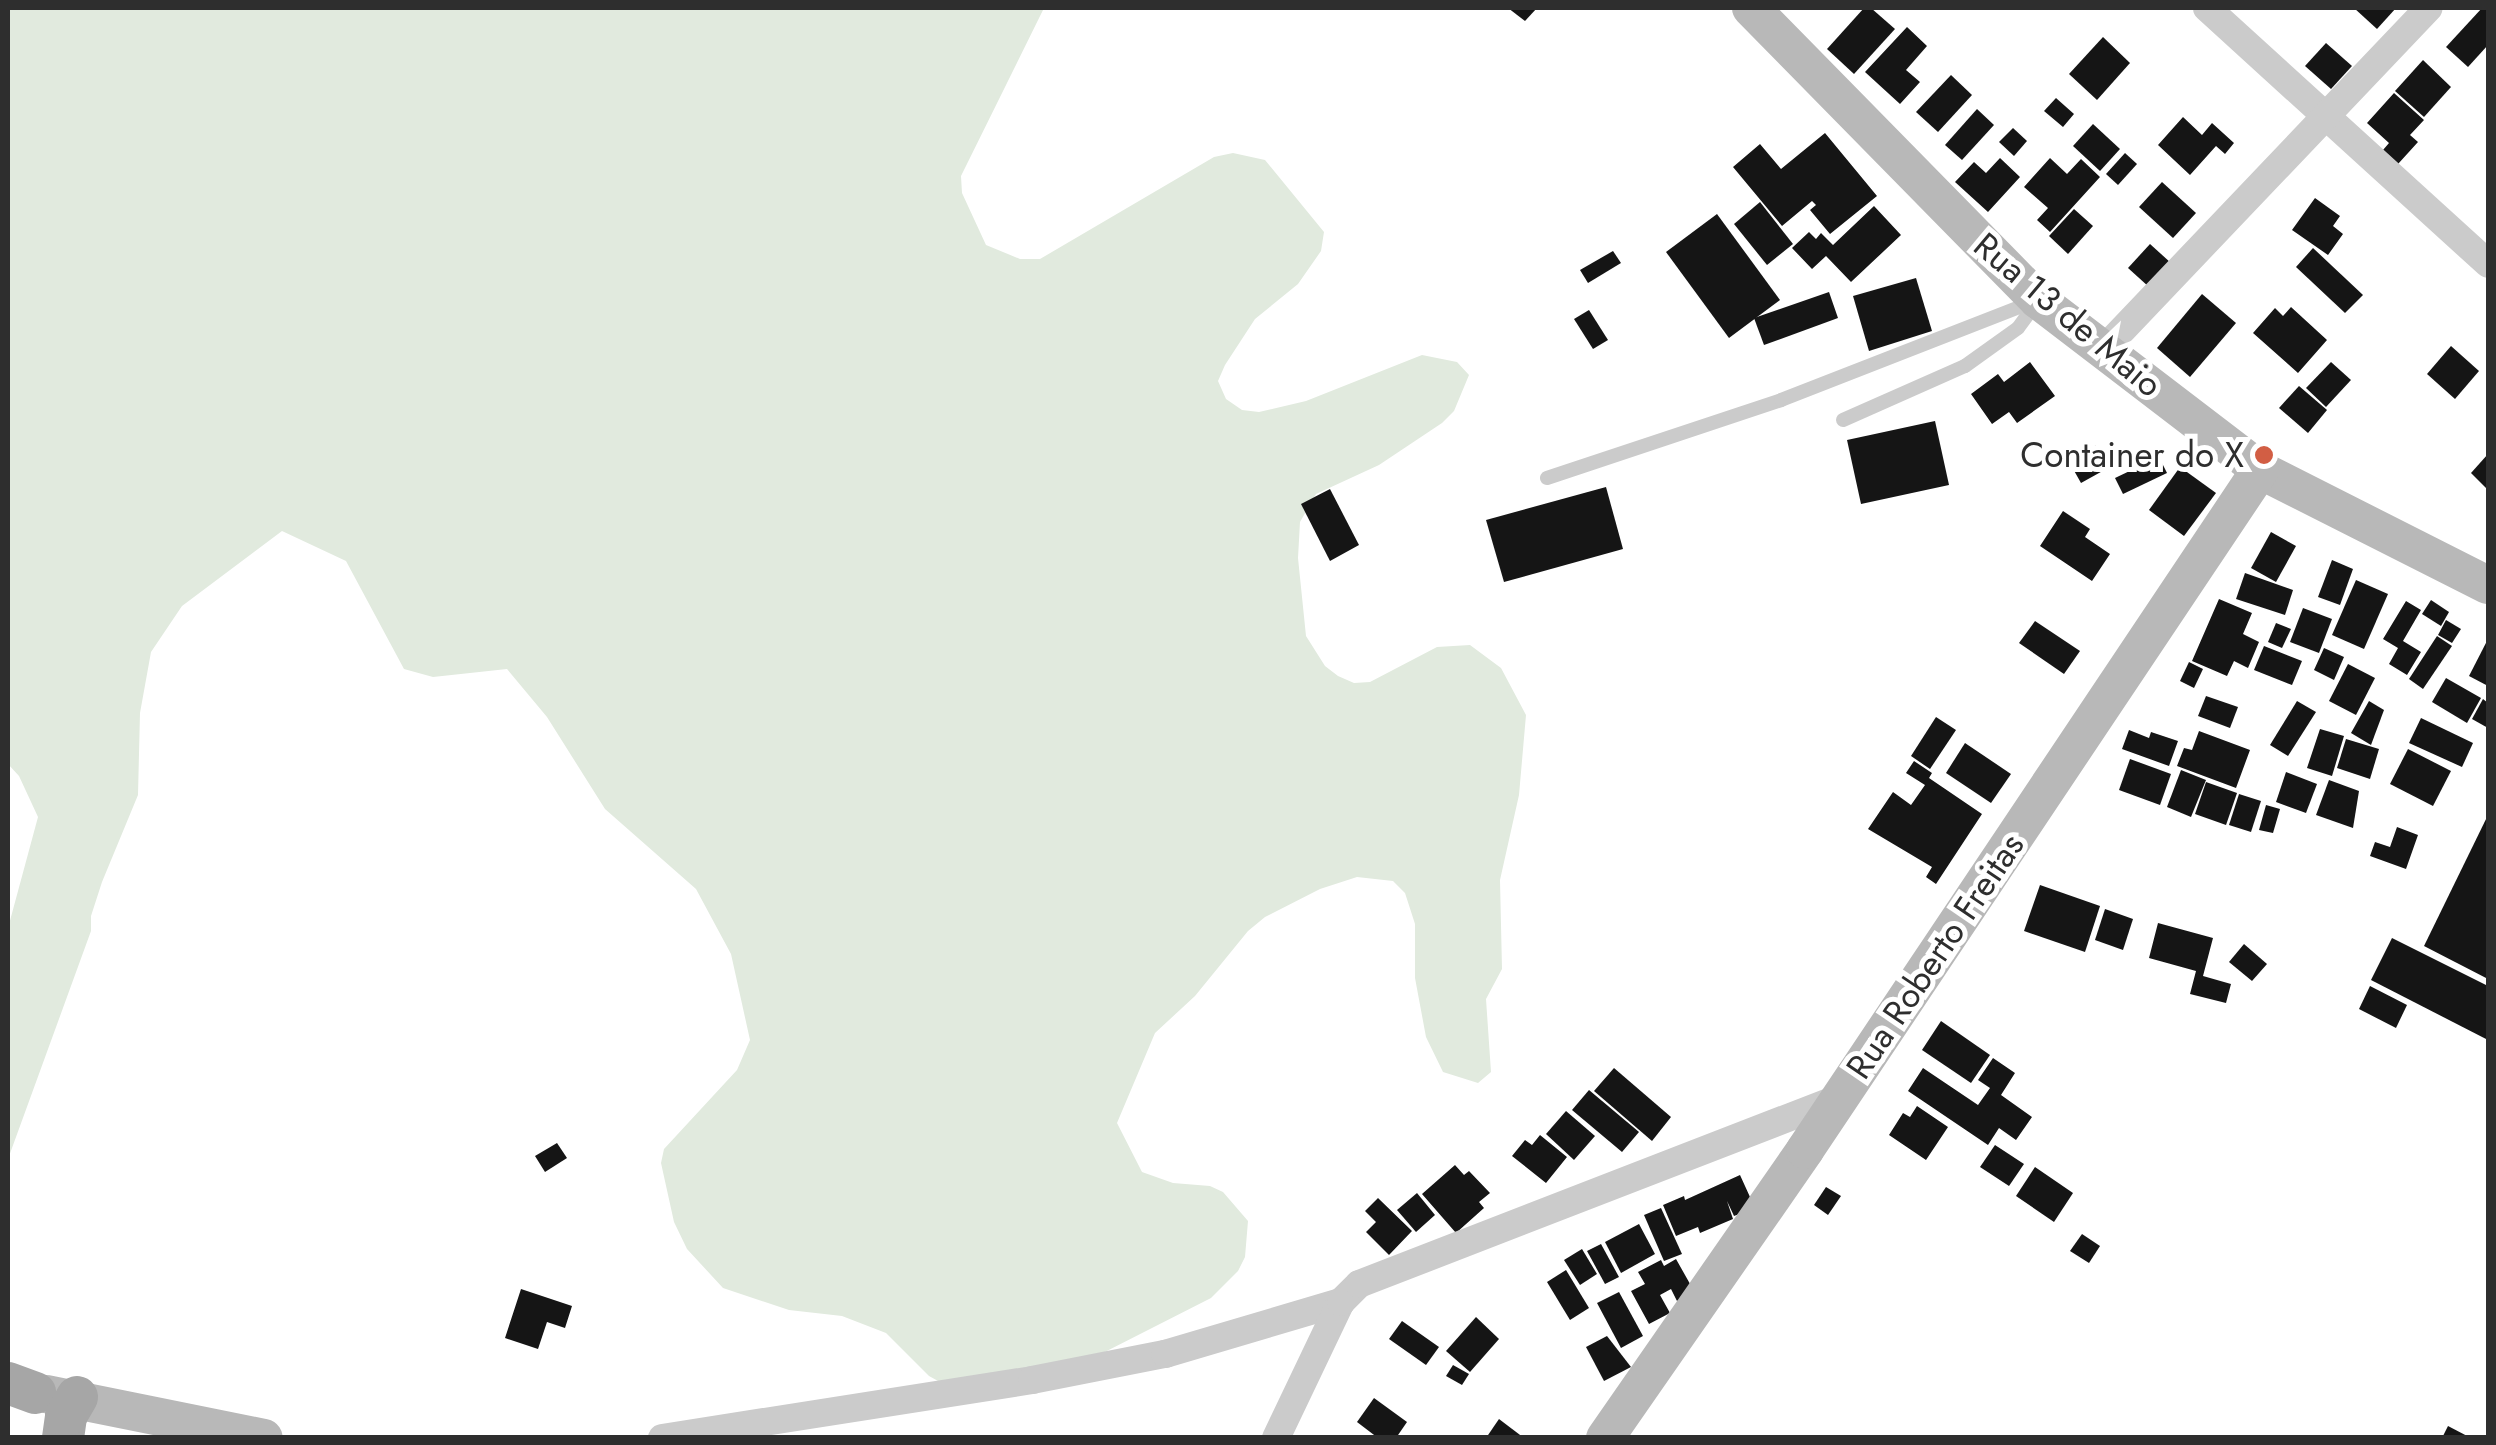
<!DOCTYPE html>
<style>
body{margin:0}
#map{position:relative;width:2496px;height:1445px;overflow:hidden;background:#fff;font-family:Jost,sans-serif}
div>[style]{position:absolute}
.green>*{inset:0;background:#e1eade}
.building>*{inset:0;background:#151515}
.lane>*{height:14px;margin:-7px;padding:0 7px;transform-origin:7px;border-radius:7px;background:#cbcbcb}
.street>*{height:28px;margin:-14px;padding:0 14px;transform-origin:14px;border-radius:14px;background:#cbcbcb}
.secondary>*{height:38px;margin:-19px;padding:0 19px;transform-origin:19px;border-radius:19px;background:#b8b8b8}
.primary>*{height:42px;margin:-21px;padding:0 21px;transform-origin:21px;border-radius:21px;background:#a6a6a6}
.dots>*{width:28px;height:28px;translate:-50% -50%;box-sizing:border-box;border:5px solid #fff;border-radius:50%}
span{translate:-50% -50%;white-space:nowrap;text-align:center;line-height:1.15;-webkit-text-stroke:10px #fff;paint-order:stroke}
.street-label{font-size:35px;color:#2e2e2e}
.poi-label{font-size:35px;color:#2e2e2e}
.right{translate:-100% -50%;text-align:right}
.frame{position:absolute;inset:0;border:10px solid #2e2e2e;pointer-events:none}
</style>
<div id="map">
<div class="green">
<div style="clip-path:polygon(8px 8px,1044px 8px,961px 176px,962px 193px,986px 245px,1020px 259px,1040px 259px,1214px 157px,1233px 153px,1265px 160px,1324px 232px,1321px 251px,1298px 284px,1255px 319px,1225px 365px,1218px 381px,1226px 399px,1242px 410px,1259px 412px,1306px 401px,1422px 355px,1457px 362px,1469px 375px,1454px 411px,1442px 423px,1379px 465px,1316px 494px,1300px 522px,1298px 558px,1306px 636px,1325px 666px,1338px 676px,1354px 683px,1370px 682px,1437px 647px,1470px 645px,1501px 668px,1526px 715px,1519px 795px,1500px 880px,1502px 969px,1486px 999px,1491px 1072px,1478px 1083px,1443px 1072px,1426px 1037px,1415px 978px,1415px 924px,1405px 893px,1393px 881px,1357px 877px,1320px 889px,1265px 917px,1248px 931px,1195px 996px,1155px 1033px,1117px 1123px,1142px 1172px,1173px 1183px,1210px 1186px,1223px 1192px,1248px 1221px,1245px 1257px,1238px 1271px,1211px 1298px,1032px 1389px,960px 1393px,929px 1376px,886px 1333px,842px 1316px,789px 1310px,723px 1288px,687px 1249px,674px 1222px,661px 1163px,664px 1149px,737px 1070px,750px 1040px,731px 954px,696px 889px,605px 809px,547px 717px,507px 669px,433px 677px,404px 669px,346px 561px,282px 531px,182px 606px,151px 652px,140px 713px,138px 795px,102px 882px,91px 916px,91px 931px,8px 1159px,8px 928px,38px 817px,19px 776px,8px 764px)"></div>
</div>
<div class="building">
<div style="clip-path:polygon(1508px 8px,1537px 8px,1525px 21px)"></div>
<div style="clip-path:polygon(1864px 8px,1871px 8px,1895px 29px,1854px 74px,1827px 49px)"></div>
<div style="clip-path:polygon(2354px 8px,2396px 8px,2377px 29px)"></div>
<div style="clip-path:polygon(2482px 8px,2488px 8px,2488px 45px,2468px 67px,2446px 47px)"></div>
<div style="clip-path:polygon(1907px 27px,1927px 46px,1906px 70px,1920px 82px,1900px 104px,1865px 72px)"></div>
<div style="clip-path:polygon(2103px 37px,2130px 63px,2097px 100px,2069px 74px)"></div>
<div style="clip-path:polygon(2326px 43px,2352px 66px,2331px 89px,2305px 66px)"></div>
<div style="clip-path:polygon(2423px 60px,2451px 87px,2424px 117px,2395px 91px)"></div>
<div style="clip-path:polygon(1951px 75px,1972px 95px,1938px 132px,1916px 112px)"></div>
<div style="clip-path:polygon(2394px 93px,2424px 120px,2410px 135px,2418px 142px,2398px 164px,2383px 150px,2389px 143px,2367px 123px)"></div>
<div style="clip-path:polygon(2056px 98px,2074px 114px,2063px 127px,2044px 111px)"></div>
<div style="clip-path:polygon(1977px 109px,1994px 125px,1962px 160px,1945px 145px)"></div>
<div style="clip-path:polygon(2183px 117px,2202px 135px,2212px 123px,2234px 143px,2225px 154px,2216px 146px,2190px 175px,2158px 145px)"></div>
<div style="clip-path:polygon(2093px 124px,2120px 149px,2100px 171px,2073px 146px)"></div>
<div style="clip-path:polygon(2013px 128px,2027px 141px,2014px 156px,1999px 142px)"></div>
<div style="clip-path:polygon(1825px 133px,1877px 196px,1830px 234px,1810px 210px,1816px 205px,1812px 201px,1782px 226px,1733px 167px,1760px 144px,1781px 169px)"></div>
<div style="clip-path:polygon(2125px 153px,2137px 164px,2118px 185px,2106px 174px)"></div>
<div style="clip-path:polygon(2000px 158px,2020px 177px,1988px 212px,1955px 182px,1974px 162px,1986px 173px)"></div>
<div style="clip-path:polygon(2050px 158px,2067px 174px,2081px 159px,2100px 177px,2050px 232px,2037px 220px,2048px 208px,2024px 187px)"></div>
<div style="clip-path:polygon(2162px 182px,2196px 213px,2173px 238px,2139px 207px)"></div>
<div style="clip-path:polygon(2315px 198px,2340px 216px,2333px 226px,2343px 234px,2328px 255px,2292px 230px)"></div>
<div style="clip-path:polygon(1760px 202px,1793px 244px,1767px 265px,1734px 224px)"></div>
<div style="clip-path:polygon(1874px 206px,1901px 235px,1851px 282px,1826px 256px,1812px 269px,1792px 248px,1809px 232px,1816px 239px,1821px 233px,1833px 245px)"></div>
<div style="clip-path:polygon(2074px 209px,2093px 226px,2068px 254px,2049px 236px)"></div>
<div style="clip-path:polygon(1717px 214px,1780px 300px,1729px 338px,1666px 252px)"></div>
<div style="clip-path:polygon(2150px 244px,2171px 263px,2149px 287px,2128px 268px)"></div>
<div style="clip-path:polygon(2313px 248px,2363px 295px,2345px 313px,2296px 267px)"></div>
<div style="clip-path:polygon(1613px 251px,1621px 263px,1588px 283px,1580px 270px)"></div>
<div style="clip-path:polygon(1916px 278px,1932px 331px,1869px 351px,1853px 296px)"></div>
<div style="clip-path:polygon(1829px 292px,1838px 318px,1764px 345px,1754px 318px)"></div>
<div style="clip-path:polygon(2202px 294px,2236px 323px,2190px 377px,2157px 348px)"></div>
<div style="clip-path:polygon(2291px 307px,2327px 340px,2298px 373px,2253px 333px,2275px 308px,2283px 316px)"></div>
<div style="clip-path:polygon(1589px 310px,1608px 340px,1593px 349px,1574px 319px)"></div>
<div style="clip-path:polygon(2451px 346px,2479px 371px,2455px 399px,2427px 374px)"></div>
<div style="clip-path:polygon(2030px 362px,2055px 396px,2017px 423px,2009px 412px,1992px 424px,1971px 394px,1998px 374px,2004px 382px)"></div>
<div style="clip-path:polygon(2331px 362px,2351px 380px,2326px 407px,2306px 388px)"></div>
<div style="clip-path:polygon(2299px 386px,2327px 410px,2308px 433px,2279px 408px)"></div>
<div style="clip-path:polygon(1935px 421px,1949px 485px,1861px 504px,1847px 440px)"></div>
<div style="clip-path:polygon(2095px 445px,2108px 468px,2081px 483px,2068px 460px)"></div>
<div style="clip-path:polygon(2488px 454px,2488px 490px,2471px 473px)"></div>
<div style="clip-path:polygon(2159px 457px,2167px 473px,2123px 494px,2115px 478px)"></div>
<div style="clip-path:polygon(2180px 467px,2216px 493px,2184px 536px,2149px 510px)"></div>
<div style="clip-path:polygon(1606px 487px,1623px 549px,1504px 582px,1486px 520px)"></div>
<div style="clip-path:polygon(1330px 489px,1359px 545px,1330px 561px,1301px 504px)"></div>
<div style="clip-path:polygon(2063px 511px,2090px 529px,2085px 537px,2110px 554px,2092px 581px,2040px 546px)"></div>
<div style="clip-path:polygon(2271px 532px,2296px 546px,2276px 582px,2251px 568px)"></div>
<div style="clip-path:polygon(2332px 560px,2353px 569px,2340px 605px,2318px 597px)"></div>
<div style="clip-path:polygon(2245px 573px,2293px 590px,2285px 615px,2236px 599px)"></div>
<div style="clip-path:polygon(2356px 580px,2388px 594px,2364px 649px,2332px 635px)"></div>
<div style="clip-path:polygon(2219px 599px,2252px 613px,2243px 634px,2259px 642px,2248px 668px,2234px 661px,2227px 676px,2192px 661px)"></div>
<div style="clip-path:polygon(2431px 600px,2449px 612px,2441px 626px,2422px 614px)"></div>
<div style="clip-path:polygon(2406px 601px,2421px 610px,2403px 641px,2421px 652px,2407px 675px,2389px 664px,2398px 648px,2383px 639px)"></div>
<div style="clip-path:polygon(2303px 608px,2332px 619px,2319px 653px,2290px 642px)"></div>
<div style="clip-path:polygon(2446px 620px,2461px 629px,2452px 643px,2438px 635px)"></div>
<div style="clip-path:polygon(2035px 621px,2080px 651px,2064px 674px,2019px 643px)"></div>
<div style="clip-path:polygon(2276px 623px,2291px 629px,2282px 648px,2268px 642px)"></div>
<div style="clip-path:polygon(2437px 636px,2452px 646px,2423px 689px,2409px 679px)"></div>
<div style="clip-path:polygon(2488px 639px,2488px 686px,2469px 676px)"></div>
<div style="clip-path:polygon(2264px 646px,2302px 661px,2292px 685px,2254px 670px)"></div>
<div style="clip-path:polygon(2324px 648px,2344px 657px,2334px 680px,2314px 670px)"></div>
<div style="clip-path:polygon(2189px 662px,2203px 669px,2194px 688px,2180px 681px)"></div>
<div style="clip-path:polygon(2348px 664px,2375px 678px,2356px 715px,2329px 701px)"></div>
<div style="clip-path:polygon(2446px 678px,2481px 698px,2467px 723px,2432px 702px)"></div>
<div style="clip-path:polygon(2206px 696px,2238px 707px,2230px 728px,2198px 716px)"></div>
<div style="clip-path:polygon(2483px 699px,2488px 703px,2488px 728px,2472px 719px)"></div>
<div style="clip-path:polygon(2297px 701px,2316px 712px,2288px 756px,2270px 745px)"></div>
<div style="clip-path:polygon(2369px 701px,2384px 710px,2371px 745px,2351px 733px)"></div>
<div style="clip-path:polygon(1936px 717px,1956px 730px,1930px 769px,1911px 756px)"></div>
<div style="clip-path:polygon(2421px 718px,2473px 743px,2462px 767px,2409px 743px)"></div>
<div style="clip-path:polygon(2320px 729px,2344px 736px,2332px 776px,2307px 768px)"></div>
<div style="clip-path:polygon(2129px 730px,2149px 738px,2151px 732px,2178px 741px,2169px 766px,2122px 749px)"></div>
<div style="clip-path:polygon(2199px 731px,2250px 750px,2236px 788px,2177px 766px,2184px 748px,2192px 750px)"></div>
<div style="clip-path:polygon(2346px 739px,2379px 749px,2370px 779px,2337px 768px)"></div>
<div style="clip-path:polygon(1965px 743px,2011px 774px,1991px 803px,1946px 773px)"></div>
<div style="clip-path:polygon(2408px 749px,2451px 771px,2433px 806px,2390px 784px)"></div>
<div style="clip-path:polygon(2130px 759px,2171px 774px,2160px 805px,2119px 790px)"></div>
<div style="clip-path:polygon(1914px 761px,1932px 773px,1929px 778px,1982px 814px,1936px 884px,1926px 877px,1932px 867px,1868px 829px,1893px 792px,1911px 805px,1925px 785px,1906px 773px)"></div>
<div style="clip-path:polygon(2181px 770px,2206px 780px,2191px 817px,2167px 807px)"></div>
<div style="clip-path:polygon(2286px 772px,2317px 784px,2306px 813px,2276px 802px)"></div>
<div style="clip-path:polygon(2329px 780px,2359px 791px,2353px 828px,2316px 815px)"></div>
<div style="clip-path:polygon(2206px 782px,2237px 793px,2226px 825px,2195px 814px)"></div>
<div style="clip-path:polygon(2239px 794px,2261px 801px,2251px 832px,2229px 825px)"></div>
<div style="clip-path:polygon(2266px 805px,2280px 809px,2273px 833px,2259px 830px)"></div>
<div style="clip-path:polygon(2488px 815px,2488px 979px,2424px 946px)"></div>
<div style="clip-path:polygon(2397px 827px,2418px 835px,2406px 869px,2370px 856px,2375px 842px,2390px 847px)"></div>
<div style="clip-path:polygon(2040px 885px,2100px 906px,2085px 952px,2024px 931px)"></div>
<div style="clip-path:polygon(2105px 909px,2133px 919px,2123px 950px,2095px 940px)"></div>
<div style="clip-path:polygon(2158px 923px,2213px 938px,2203px 976px,2231px 984px,2226px 1003px,2190px 994px,2196px 971px,2149px 958px)"></div>
<div style="clip-path:polygon(2392px 938px,2488px 986px,2488px 1040px,2371px 980px)"></div>
<div style="clip-path:polygon(2244px 944px,2267px 964px,2252px 981px,2229px 962px)"></div>
<div style="clip-path:polygon(2370px 986px,2407px 1005px,2396px 1028px,2359px 1009px)"></div>
<div style="clip-path:polygon(1941px 1021px,1990px 1055px,1971px 1083px,1922px 1050px)"></div>
<div style="clip-path:polygon(1993px 1058px,2015px 1073px,2001px 1095px,2032px 1117px,2016px 1140px,1999px 1128px,1988px 1145px,1908px 1091px,1923px 1068px,1978px 1105px,1990px 1088px,1978px 1080px)"></div>
<div style="clip-path:polygon(1614px 1068px,1671px 1117px,1652px 1141px,1594px 1091px)"></div>
<div style="clip-path:polygon(1589px 1090px,1639px 1132px,1622px 1152px,1572px 1110px)"></div>
<div style="clip-path:polygon(1917px 1106px,1948px 1127px,1926px 1160px,1889px 1135px,1903px 1113px,1910px 1117px)"></div>
<div style="clip-path:polygon(1566px 1111px,1595px 1136px,1574px 1160px,1546px 1134px)"></div>
<div style="clip-path:polygon(1540px 1135px,1567px 1157px,1546px 1183px,1512px 1156px,1525px 1140px,1532px 1145px)"></div>
<div style="clip-path:polygon(557px 1143px,567px 1158px,545px 1172px,535px 1156px)"></div>
<div style="clip-path:polygon(1995px 1145px,2024px 1164px,2009px 1186px,1980px 1167px)"></div>
<div style="clip-path:polygon(1455px 1165px,1464px 1175px,1469px 1171px,1490px 1193px,1479px 1202px,1484px 1208px,1456px 1233px,1422px 1194px)"></div>
<div style="clip-path:polygon(2035px 1167px,2073px 1193px,2054px 1222px,2016px 1196px)"></div>
<div style="clip-path:polygon(1740px 1175px,1755px 1208px,1734px 1216px,1727px 1201px,1733px 1219px,1700px 1233px,1698px 1227px,1676px 1236px,1663px 1205px,1684px 1196px,1685px 1200px)"></div>
<div style="clip-path:polygon(1826px 1187px,1841px 1196px,1828px 1215px,1814px 1205px)"></div>
<div style="clip-path:polygon(1417px 1193px,1435px 1215px,1416px 1232px,1397px 1210px)"></div>
<div style="clip-path:polygon(1378px 1198px,1412px 1231px,1389px 1255px,1366px 1232px,1376px 1222px,1365px 1211px)"></div>
<div style="clip-path:polygon(1661px 1208px,1682px 1254px,1664px 1261px,1644px 1215px)"></div>
<div style="clip-path:polygon(1639px 1224px,1655px 1254px,1621px 1273px,1605px 1242px)"></div>
<div style="clip-path:polygon(2082px 1234px,2100px 1246px,2089px 1263px,2070px 1251px)"></div>
<div style="clip-path:polygon(1601px 1244px,1619px 1277px,1605px 1284px,1587px 1251px)"></div>
<div style="clip-path:polygon(1582px 1249px,1597px 1274px,1580px 1285px,1564px 1260px)"></div>
<div style="clip-path:polygon(1676px 1259px,1694px 1291px,1677px 1301px,1671px 1289px,1660px 1295px,1670px 1313px,1649px 1324px,1631px 1291px,1645px 1284px,1638px 1272px,1661px 1260px,1664px 1266px)"></div>
<div style="clip-path:polygon(1566px 1270px,1589px 1308px,1570px 1320px,1547px 1282px)"></div>
<div style="clip-path:polygon(521px 1289px,572px 1306px,565px 1328px,547px 1322px,538px 1349px,505px 1338px)"></div>
<div style="clip-path:polygon(1619px 1292px,1643px 1336px,1621px 1348px,1597px 1303px)"></div>
<div style="clip-path:polygon(1476px 1317px,1499px 1339px,1470px 1372px,1446px 1351px)"></div>
<div style="clip-path:polygon(1402px 1321px,1439px 1347px,1426px 1365px,1389px 1339px)"></div>
<div style="clip-path:polygon(1607px 1336px,1631px 1367px,1604px 1381px,1586px 1347px)"></div>
<div style="clip-path:polygon(1453px 1365px,1469px 1374px,1462px 1385px,1446px 1376px)"></div>
<div style="clip-path:polygon(1374px 1398px,1407px 1422px,1396px 1438px,1378px 1438px,1357px 1422px)"></div>
<div style="clip-path:polygon(1499px 1419px,1524px 1438px,1486px 1438px)"></div>
<div style="clip-path:polygon(2448px 1426px,2471px 1438px,2442px 1438px)"></div>
</div>
<div class="lane">
<div style="left:1843px;top:420px;width:133px;rotate:-23.9deg"></div>
<div style="left:1965px;top:366px;width:65px;rotate:-35.6deg"></div>
<div style="left:2018px;top:328px;width:34px;rotate:-54deg"></div>
<div style="left:1547px;top:478px;width:247px;rotate:-18.4deg"></div>
<div style="left:1781px;top:400px;width:270px;rotate:-21.3deg"></div>
</div>
<div class="street">
<div style="left:2207px;top:8px;width:380px;rotate:42.3deg"></div>
<div style="left:2103px;top:350px;width:472px;rotate:-46.4deg"></div>
<div style="left:662px;top:1438px;width:375px;rotate:-8.9deg"></div>
<div style="left:1032px;top:1380px;width:136px;rotate:-11.1deg"></div>
<div style="left:1165px;top:1354px;width:184px;rotate:-16.5deg"></div>
<div style="left:1276px;top:1438px;width:151px;rotate:-64.5deg"></div>
<div style="left:1341px;top:1302px;width:25px;rotate:-45deg"></div>
<div style="left:1359px;top:1284px;width:515px;rotate:-21.18deg"></div>
</div>
<div class="secondary">
<div style="left:1751px;top:8px;width:409px;rotate:45.5deg"></div>
<div style="left:2038px;top:300px;width:280px;rotate:37.4deg"></div>
<div style="left:2260px;top:470px;width:255px;rotate:26.8deg"></div>
<div style="left:46px;top:1394px;width:222px;rotate:11.4deg"></div>
<div style="left:1605px;top:1438px;width:351px;rotate:-55.2deg"></div>
<div style="left:1805px;top:1150px;width:818px;rotate:-56.21deg"></div>
</div>
<div class="primary">
<div style="left:8px;top:1383px;width:29px;rotate:20deg"></div>
<div style="left:63px;top:1438px;width:22px;rotate:-82deg"></div>
<div style="left:66px;top:1416px;width:22px;rotate:-60deg"></div>
</div>
<div class="dots">
<div style="left:2264px;top:455px;background:#d25e44"></div>
</div>
<div class="street-label">
<span style="left:2068px;top:315px;rotate:40deg">Rua 13 de Maio</span>
<span style="left:1935px;top:956px;rotate:-56deg">Rua Roberto Freitas</span>
</div>
<div class="poi-label">
<span class="right" style="left:2244px;top:455px">Container do X</span>
</div>
<div class="frame"></div>
</div>
